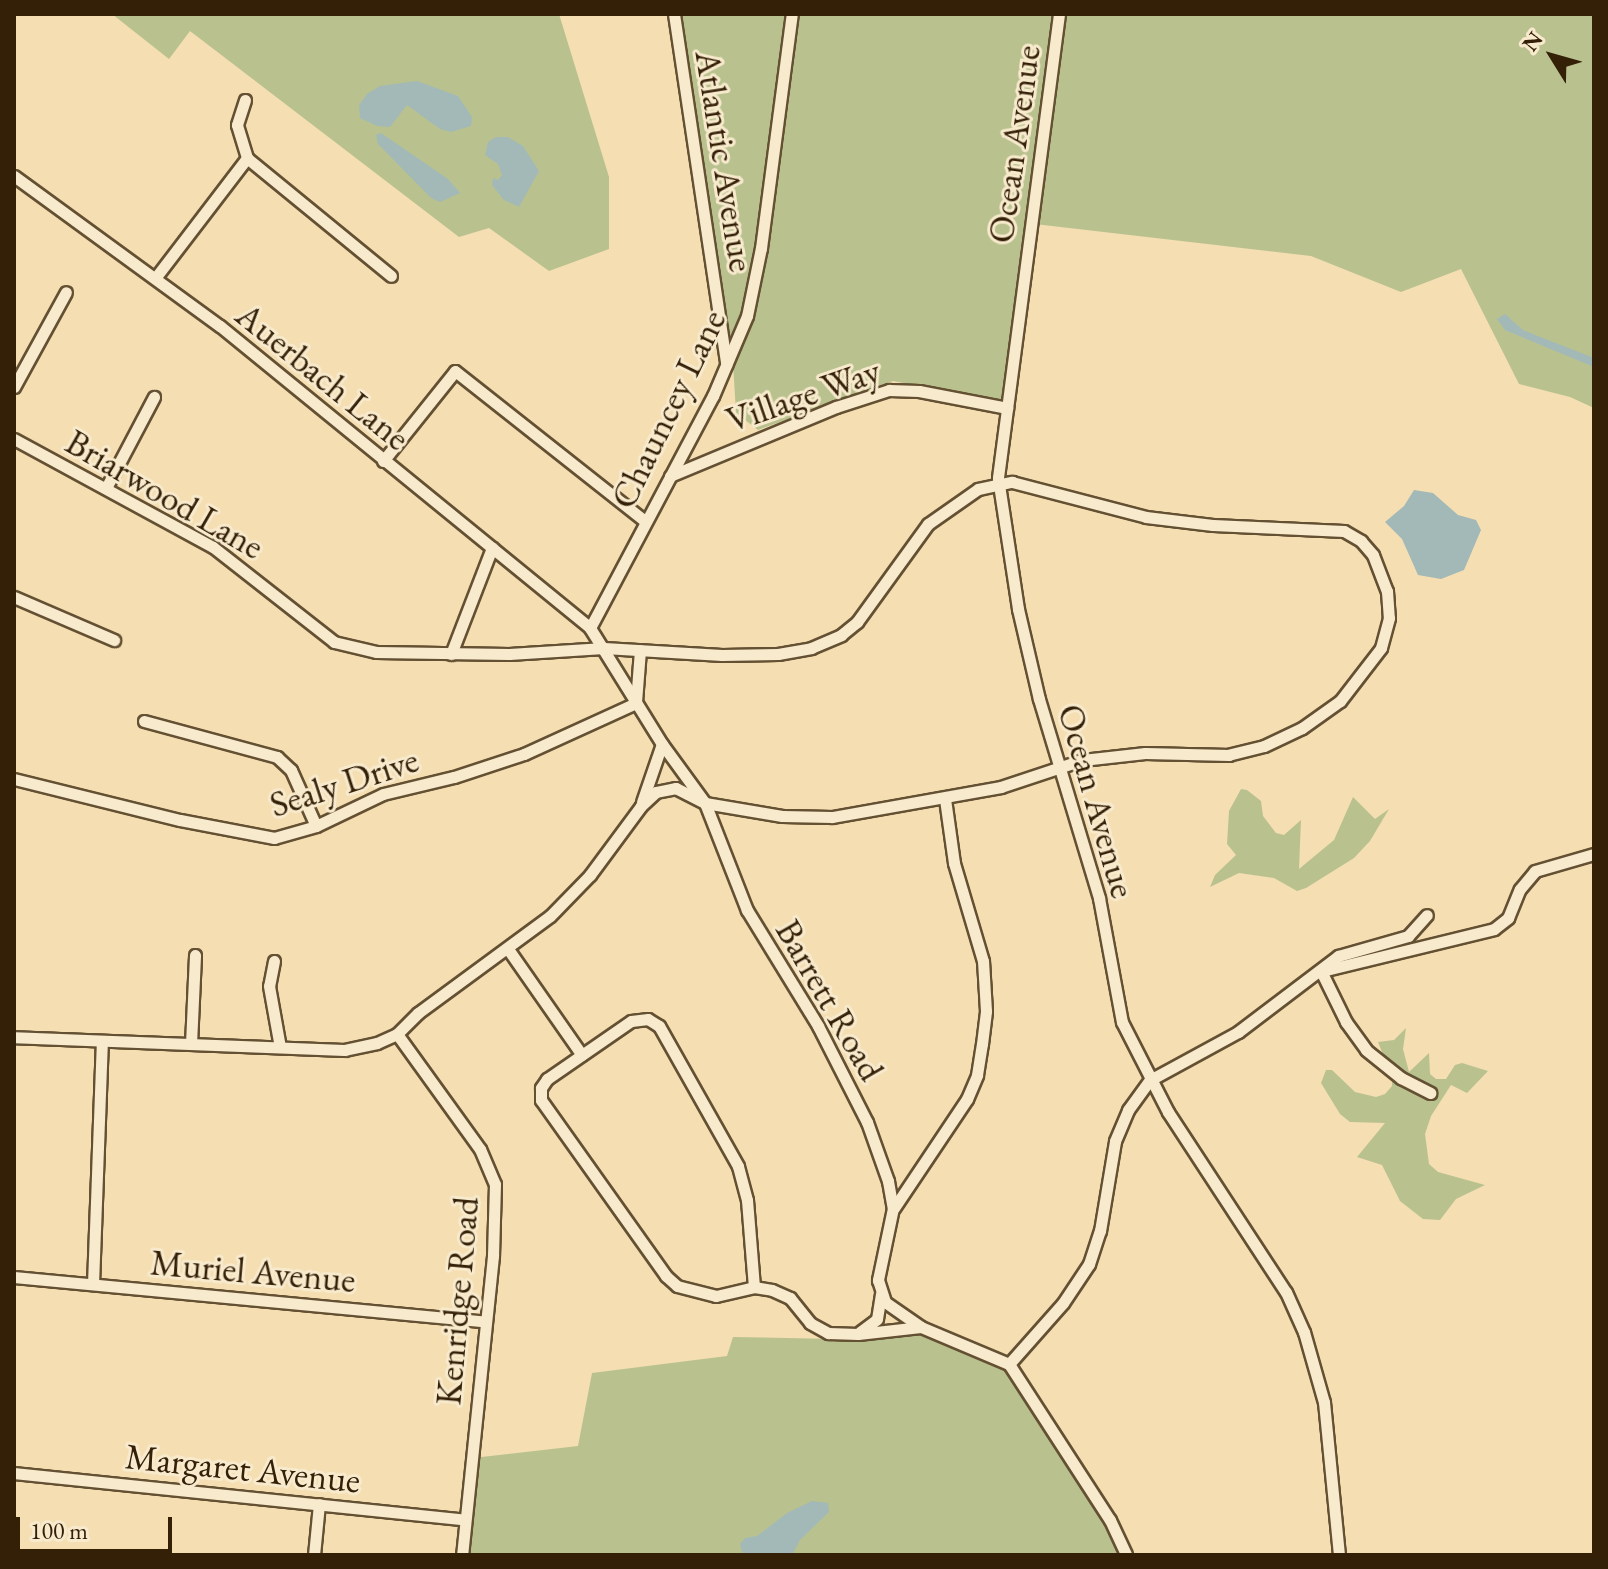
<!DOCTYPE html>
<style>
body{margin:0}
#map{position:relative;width:1608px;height:1569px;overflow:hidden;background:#f4deb2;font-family:"EB Garamond",serif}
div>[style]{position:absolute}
.green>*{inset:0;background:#b9c28e}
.water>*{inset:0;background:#a2b9b8}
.roads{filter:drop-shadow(2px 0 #645032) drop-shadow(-2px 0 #645032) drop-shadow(0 2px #645032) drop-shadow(0 -2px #645032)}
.minor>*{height:11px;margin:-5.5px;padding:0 5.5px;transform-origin:5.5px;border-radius:5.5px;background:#f8eacd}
span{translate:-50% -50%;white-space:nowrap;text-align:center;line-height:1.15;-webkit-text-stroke:6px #f8eacd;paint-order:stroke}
.street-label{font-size:36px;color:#342007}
.frame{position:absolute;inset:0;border:16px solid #342007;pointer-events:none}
.north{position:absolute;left:1512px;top:16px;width:80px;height:80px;-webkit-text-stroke:6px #f8eacd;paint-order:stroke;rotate:307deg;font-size:22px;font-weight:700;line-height:32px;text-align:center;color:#342007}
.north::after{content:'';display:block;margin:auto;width:28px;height:36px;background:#342007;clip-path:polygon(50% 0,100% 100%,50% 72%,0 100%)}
.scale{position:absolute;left:16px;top:1517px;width:156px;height:36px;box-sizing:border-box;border:4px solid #342007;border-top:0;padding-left:10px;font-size:24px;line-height:28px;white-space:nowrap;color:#342007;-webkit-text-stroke:6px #f8eacd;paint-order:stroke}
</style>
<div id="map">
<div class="green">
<div style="clip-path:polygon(112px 14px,559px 14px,609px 177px,609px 249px,549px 271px,489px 228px,459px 237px,190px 31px,169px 59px)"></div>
<div style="clip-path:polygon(678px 14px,1594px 14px,1594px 408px,1570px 397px,1519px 384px,1461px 269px,1401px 292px,1311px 256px,1026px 223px,1003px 402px,893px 381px,758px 430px,736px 413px,732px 346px)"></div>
<div style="clip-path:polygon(1241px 789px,1247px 790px,1261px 801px,1263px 816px,1276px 833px,1284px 835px,1301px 820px,1299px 869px,1334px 840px,1353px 797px,1375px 819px,1389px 809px,1370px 841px,1354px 858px,1306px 888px,1297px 891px,1274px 878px,1239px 873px,1210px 887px,1215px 875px,1236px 855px,1227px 844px,1229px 811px)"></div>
<div style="clip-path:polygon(1406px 1028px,1403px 1049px,1409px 1072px,1429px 1053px,1430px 1074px,1436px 1079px,1446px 1079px,1455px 1065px,1462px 1063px,1488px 1071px,1467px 1093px,1451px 1085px,1431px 1116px,1425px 1134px,1429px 1164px,1438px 1172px,1485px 1185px,1456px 1199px,1440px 1220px,1423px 1219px,1400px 1201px,1382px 1165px,1357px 1157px,1385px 1123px,1350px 1122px,1340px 1114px,1321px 1083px,1326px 1070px,1332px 1070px,1355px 1092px,1376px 1097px,1385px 1094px,1392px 1086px,1392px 1077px,1378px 1042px,1394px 1040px)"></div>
<div style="clip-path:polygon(911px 1334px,956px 1341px,1007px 1367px,1126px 1555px,463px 1555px,473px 1458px,578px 1446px,592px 1373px,727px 1356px,733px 1337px,835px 1339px)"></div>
</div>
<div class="water">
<div style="clip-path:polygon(417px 81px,458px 96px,472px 117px,471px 126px,451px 132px,440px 129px,407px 105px,390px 127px,377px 126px,360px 118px,359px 105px,367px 94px,380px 86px)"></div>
<div style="clip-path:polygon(381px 133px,448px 179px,460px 193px,440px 202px,431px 198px,378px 144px,376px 135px)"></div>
<div style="clip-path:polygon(496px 137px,508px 137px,523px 146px,539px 171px,519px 207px,504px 200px,492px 185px,493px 178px,498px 180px,502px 175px,498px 164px,485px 155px,488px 142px)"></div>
<div style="clip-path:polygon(1505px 314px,1523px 330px,1594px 358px,1594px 367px,1505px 330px,1497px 319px)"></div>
<div style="clip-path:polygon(1414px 490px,1433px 493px,1458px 515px,1476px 520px,1481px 530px,1464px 570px,1441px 579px,1418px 575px,1402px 539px,1385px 522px,1404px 506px)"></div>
<div style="clip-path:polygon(812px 1501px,828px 1503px,829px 1512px,800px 1540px,792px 1555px,748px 1555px,742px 1552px,740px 1544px,745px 1538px,757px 1536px,787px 1513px)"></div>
</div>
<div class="roads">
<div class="minor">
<div style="left:674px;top:14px;width:354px;rotate:81.5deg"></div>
<div style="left:1059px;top:14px;width:468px;rotate:97.5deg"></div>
<div style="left:998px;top:478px;width:133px;rotate:81.3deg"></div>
<div style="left:1018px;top:609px;width:92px;rotate:76.9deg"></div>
<div style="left:1039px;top:699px;width:208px;rotate:73.2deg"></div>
<div style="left:1099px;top:898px;width:126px;rotate:79.5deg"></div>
<div style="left:1122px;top:1022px;width:101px;rotate:62.9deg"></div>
<div style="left:1168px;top:1112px;width:215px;rotate:56.8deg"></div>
<div style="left:1286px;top:1292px;width:44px;rotate:65.8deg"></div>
<div style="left:1304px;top:1332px;width:73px;rotate:74.1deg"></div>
<div style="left:1324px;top:1402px;width:154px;rotate:84.4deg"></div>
<div style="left:245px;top:100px;width:26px;rotate:108deg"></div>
<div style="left:237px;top:125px;width:34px;rotate:73deg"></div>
<div style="left:247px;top:158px;width:186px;rotate:39.3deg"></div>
<div style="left:14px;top:176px;width:255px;rotate:36.1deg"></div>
<div style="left:220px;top:326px;width:478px;rotate:39.2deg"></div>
<div style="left:590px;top:628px;width:137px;rotate:58.2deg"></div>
<div style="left:662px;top:744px;width:73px;rotate:53.9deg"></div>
<div style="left:705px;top:803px;width:115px;rotate:68.6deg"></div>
<div style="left:747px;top:910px;width:136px;rotate:58.5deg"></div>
<div style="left:818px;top:1026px;width:108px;rotate:63deg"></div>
<div style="left:867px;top:1122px;width:63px;rotate:70.4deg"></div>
<div style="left:888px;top:1181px;width:27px;rotate:80deg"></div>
<div style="left:893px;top:1208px;width:74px;rotate:101.8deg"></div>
<div style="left:878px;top:1280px;width:23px;rotate:72deg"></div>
<div style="left:885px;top:1302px;width:44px;rotate:34.8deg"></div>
<div style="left:921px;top:1327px;width:95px;rotate:22.8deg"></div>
<div style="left:156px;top:277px;width:150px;rotate:-52.6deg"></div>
<div style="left:14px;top:387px;width:108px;rotate:-61.3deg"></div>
<div style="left:14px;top:439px;width:226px;rotate:28.5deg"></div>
<div style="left:213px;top:547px;width:154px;rotate:38.1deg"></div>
<div style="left:334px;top:642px;width:43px;rotate:13.4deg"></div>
<div style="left:376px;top:652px;width:133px;rotate:0.9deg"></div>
<div style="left:509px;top:654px;width:95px;rotate:-3.6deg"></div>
<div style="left:604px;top:648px;width:118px;rotate:3.4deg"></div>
<div style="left:722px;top:655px;width:56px;rotate:-1deg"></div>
<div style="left:778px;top:654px;width:34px;rotate:-10deg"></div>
<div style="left:811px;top:648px;width:33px;rotate:-23deg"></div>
<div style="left:841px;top:635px;width:21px;rotate:-39deg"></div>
<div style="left:857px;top:622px;width:121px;rotate:-54.1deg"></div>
<div style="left:928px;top:524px;width:61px;rotate:-35deg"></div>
<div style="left:978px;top:489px;width:35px;rotate:-12deg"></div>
<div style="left:1012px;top:482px;width:138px;rotate:14.6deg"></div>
<div style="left:1146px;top:517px;width:67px;rotate:6.8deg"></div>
<div style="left:1213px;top:525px;width:131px;rotate:2.6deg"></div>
<div style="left:1344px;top:531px;width:20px;rotate:30deg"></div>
<div style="left:1361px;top:541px;width:18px;rotate:49deg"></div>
<div style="left:1373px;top:555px;width:39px;rotate:69deg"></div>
<div style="left:1387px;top:591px;width:27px;rotate:86deg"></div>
<div style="left:1389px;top:618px;width:31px;rotate:105deg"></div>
<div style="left:1381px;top:648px;width:67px;rotate:127.7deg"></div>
<div style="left:1340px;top:701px;width:47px;rotate:144.6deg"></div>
<div style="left:1302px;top:728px;width:42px;rotate:154.7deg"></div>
<div style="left:1264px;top:746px;width:36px;rotate:166deg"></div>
<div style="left:1229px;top:755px;width:84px;rotate:-178.6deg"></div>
<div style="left:1145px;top:753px;width:63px;rotate:173.7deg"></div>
<div style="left:1082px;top:760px;width:85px;rotate:161.6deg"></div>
<div style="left:1001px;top:787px;width:172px;rotate:169.9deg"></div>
<div style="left:832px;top:817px;width:50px;rotate:-178.9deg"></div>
<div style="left:782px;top:816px;width:78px;rotate:-170.4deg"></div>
<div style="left:705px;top:803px;width:33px;rotate:-153deg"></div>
<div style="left:676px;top:788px;width:20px;rotate:169deg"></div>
<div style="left:656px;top:792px;width:21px;rotate:137deg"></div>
<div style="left:641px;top:806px;width:86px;rotate:126.5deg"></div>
<div style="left:590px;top:875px;width:57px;rotate:134.3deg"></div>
<div style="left:550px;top:916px;width:164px;rotate:143.7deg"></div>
<div style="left:418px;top:1013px;width:30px;rotate:135deg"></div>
<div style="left:397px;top:1034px;width:22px;rotate:156deg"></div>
<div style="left:377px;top:1043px;width:33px;rotate:168deg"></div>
<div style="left:345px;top:1050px;width:331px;rotate:-177.8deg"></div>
<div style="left:383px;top:461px;width:115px;rotate:-51.3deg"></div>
<div style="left:455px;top:371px;width:242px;rotate:38.3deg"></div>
<div style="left:670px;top:476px;width:180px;rotate:-22.6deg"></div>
<div style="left:836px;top:407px;width:56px;rotate:-17.8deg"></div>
<div style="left:889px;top:390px;width:30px;rotate:2deg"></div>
<div style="left:919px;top:391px;width:90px;rotate:10.9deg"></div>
<div style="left:106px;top:488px;width:103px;rotate:-62.2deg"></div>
<div style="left:14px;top:597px;width:109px;rotate:23.3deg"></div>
<div style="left:590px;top:628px;width:263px;rotate:-62.1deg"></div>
<div style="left:713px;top:396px;width:87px;rotate:-67deg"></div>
<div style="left:747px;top:316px;width:69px;rotate:-78.4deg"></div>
<div style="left:761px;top:248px;width:236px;rotate:-82.5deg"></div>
<div style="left:451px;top:654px;width:114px;rotate:-68.9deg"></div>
<div style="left:636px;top:702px;width:52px;rotate:-85.6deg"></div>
<div style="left:144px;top:721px;width:138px;rotate:15.1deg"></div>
<div style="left:277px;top:757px;width:19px;rotate:43deg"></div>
<div style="left:291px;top:770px;width:61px;rotate:65.9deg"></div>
<div style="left:14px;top:779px;width:171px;rotate:13.9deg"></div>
<div style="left:180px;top:820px;width:96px;rotate:10.8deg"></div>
<div style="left:274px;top:838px;width:44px;rotate:-15.9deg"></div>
<div style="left:316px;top:826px;width:74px;rotate:-25.5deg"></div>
<div style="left:383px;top:794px;width:73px;rotate:-13.5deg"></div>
<div style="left:454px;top:777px;width:74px;rotate:-18.2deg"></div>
<div style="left:524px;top:754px;width:123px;rotate:-24.5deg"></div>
<div style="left:642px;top:802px;width:61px;rotate:-71deg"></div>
<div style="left:508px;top:949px;width:129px;rotate:55.1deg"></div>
<div style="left:274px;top:961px;width:25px;rotate:101deg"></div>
<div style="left:269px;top:986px;width:62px;rotate:79.8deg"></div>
<div style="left:1321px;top:971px;width:57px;rotate:63.9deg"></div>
<div style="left:1346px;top:1022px;width:34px;rotate:54deg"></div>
<div style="left:1366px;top:1050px;width:45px;rotate:38.7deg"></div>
<div style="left:1401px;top:1078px;width:33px;rotate:27deg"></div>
<div style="left:1322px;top:971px;width:177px;rotate:-13.7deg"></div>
<div style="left:1494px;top:929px;width:18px;rotate:-38deg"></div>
<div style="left:1508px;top:918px;width:31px;rotate:-68deg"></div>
<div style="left:1520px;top:889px;width:23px;rotate:-50deg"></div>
<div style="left:1535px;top:871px;width:61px;rotate:-16.1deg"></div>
<div style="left:397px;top:1034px;width:142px;rotate:54.2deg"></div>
<div style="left:480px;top:1149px;width:38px;rotate:67deg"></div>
<div style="left:495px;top:1184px;width:72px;rotate:91.6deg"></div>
<div style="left:493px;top:1256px;width:301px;rotate:95.9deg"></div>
<div style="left:191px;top:1044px;width:89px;rotate:-87.4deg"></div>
<div style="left:894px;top:1208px;width:131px;rotate:-56.2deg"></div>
<div style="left:967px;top:1099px;width:26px;rotate:-67deg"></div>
<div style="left:977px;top:1075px;width:31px;rotate:-81deg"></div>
<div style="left:982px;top:1044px;width:33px;rotate:-83deg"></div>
<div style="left:986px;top:1011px;width:50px;rotate:-93.4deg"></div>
<div style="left:983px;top:961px;width:102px;rotate:-106.5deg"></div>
<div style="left:954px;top:863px;width:65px;rotate:-98deg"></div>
<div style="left:14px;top:1277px;width:474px;rotate:5.4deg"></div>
<div style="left:93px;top:1284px;width:243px;rotate:-87.9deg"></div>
<div style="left:754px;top:1287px;width:87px;rotate:-94.6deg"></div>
<div style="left:747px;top:1200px;width:35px;rotate:-105deg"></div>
<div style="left:738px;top:1166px;width:161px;rotate:-119.4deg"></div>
<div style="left:659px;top:1026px;width:13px;rotate:-148deg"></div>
<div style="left:648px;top:1019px;width:17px;rotate:173deg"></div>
<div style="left:631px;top:1021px;width:102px;rotate:145.4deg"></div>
<div style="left:547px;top:1079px;width:11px;rotate:124deg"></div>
<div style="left:541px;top:1088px;width:12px;rotate:90deg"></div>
<div style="left:541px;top:1100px;width:216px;rotate:54.6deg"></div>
<div style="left:666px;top:1276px;width:15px;rotate:42deg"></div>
<div style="left:677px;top:1286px;width:40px;rotate:14.4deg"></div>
<div style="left:716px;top:1296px;width:39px;rotate:-13deg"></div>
<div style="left:754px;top:1287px;width:18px;rotate:9deg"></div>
<div style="left:772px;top:1290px;width:20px;rotate:24deg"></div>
<div style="left:790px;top:1298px;width:32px;rotate:51deg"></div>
<div style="left:810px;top:1323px;width:21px;rotate:29deg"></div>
<div style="left:828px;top:1333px;width:30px;rotate:2deg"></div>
<div style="left:858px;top:1334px;width:63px;rotate:-6.3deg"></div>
<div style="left:860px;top:1332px;width:21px;rotate:-37deg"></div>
<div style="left:877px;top:1319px;width:25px;rotate:-81deg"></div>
<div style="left:1009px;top:1364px;width:81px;rotate:-48.5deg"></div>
<div style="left:1063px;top:1303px;width:47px;rotate:-56.3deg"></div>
<div style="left:1089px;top:1264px;width:35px;rotate:-72deg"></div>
<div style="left:1100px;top:1231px;width:91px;rotate:-80.5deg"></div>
<div style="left:1115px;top:1141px;width:34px;rotate:-67deg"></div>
<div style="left:1128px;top:1110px;width:37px;rotate:-54deg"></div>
<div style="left:1150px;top:1080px;width:100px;rotate:-28.6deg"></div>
<div style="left:1238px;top:1032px;width:126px;rotate:-37.2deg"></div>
<div style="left:1338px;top:956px;width:73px;rotate:-15.9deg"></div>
<div style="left:1408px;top:936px;width:28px;rotate:-48deg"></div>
<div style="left:1009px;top:1364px;width:186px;rotate:57.1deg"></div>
<div style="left:1110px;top:1520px;width:38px;rotate:65deg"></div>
<div style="left:14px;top:1473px;width:453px;rotate:5.9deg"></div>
<div style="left:314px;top:1555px;width:51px;rotate:-84.4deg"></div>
</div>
</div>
<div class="street-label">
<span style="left:1014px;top:144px;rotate:-82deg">Ocean Avenue</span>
<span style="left:725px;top:161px;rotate:81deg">Atlantic Avenue</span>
<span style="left:323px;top:376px;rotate:39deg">Auerbach Lane</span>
<span style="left:803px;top:395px;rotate:-19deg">Village Way</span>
<span style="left:668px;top:409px;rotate:-64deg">Chauncey Lane</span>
<span style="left:165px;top:494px;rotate:30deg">Briarwood Lane</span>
<span style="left:344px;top:782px;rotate:-18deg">Sealy Drive</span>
<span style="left:1097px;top:801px;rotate:74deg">Ocean Avenue</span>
<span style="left:830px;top:1000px;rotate:60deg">Barrett Road</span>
<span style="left:253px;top:1271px;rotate:5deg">Muriel Avenue</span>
<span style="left:457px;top:1301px;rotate:-85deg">Kenridge Road</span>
<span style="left:243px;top:1468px;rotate:6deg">Margaret Avenue</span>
</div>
<div class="frame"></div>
<div class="north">N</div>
<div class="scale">100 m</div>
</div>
